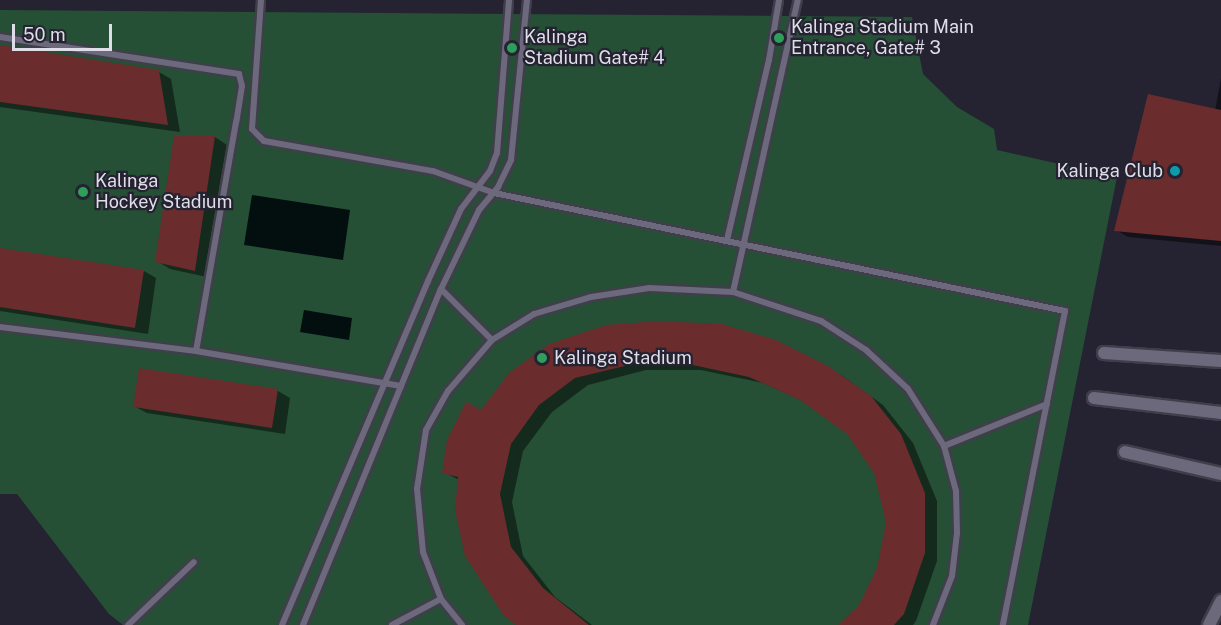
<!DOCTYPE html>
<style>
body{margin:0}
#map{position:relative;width:1221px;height:625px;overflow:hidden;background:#252332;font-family:"Public Sans",sans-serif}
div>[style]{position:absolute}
.green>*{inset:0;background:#255035}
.water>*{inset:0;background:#030e0f}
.shadow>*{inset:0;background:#0007}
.building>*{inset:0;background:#6a2c2c}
.roads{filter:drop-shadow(2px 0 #403e4b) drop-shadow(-2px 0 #403e4b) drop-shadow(0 2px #403e4b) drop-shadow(0 -2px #403e4b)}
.lane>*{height:6px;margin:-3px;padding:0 3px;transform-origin:3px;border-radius:3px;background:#6b697b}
.street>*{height:12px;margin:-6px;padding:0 6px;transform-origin:6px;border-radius:6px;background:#6b697b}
.dots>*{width:16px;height:16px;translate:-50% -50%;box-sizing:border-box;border:3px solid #252332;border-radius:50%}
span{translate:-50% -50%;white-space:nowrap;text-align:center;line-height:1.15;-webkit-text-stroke:4.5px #252332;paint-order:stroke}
.poi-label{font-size:18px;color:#dfdee8}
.left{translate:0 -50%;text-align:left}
.right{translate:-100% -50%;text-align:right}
.scale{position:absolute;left:12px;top:24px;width:100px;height:27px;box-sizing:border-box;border:3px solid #dfdee8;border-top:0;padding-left:8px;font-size:18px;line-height:21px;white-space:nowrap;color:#dfdee8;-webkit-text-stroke:4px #252332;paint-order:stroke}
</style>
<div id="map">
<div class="green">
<div style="clip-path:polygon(0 10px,912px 17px,923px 74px,957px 107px,994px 129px,997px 150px,1117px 177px,1028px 625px,123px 625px,109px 614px,17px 494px,0 494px)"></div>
</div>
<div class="water">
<div style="clip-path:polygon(252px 195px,350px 210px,343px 260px,244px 245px)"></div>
<div style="clip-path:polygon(304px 310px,352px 318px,349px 340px,300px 332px)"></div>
</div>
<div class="shadow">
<div style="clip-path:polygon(0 47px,159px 72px,171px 79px,180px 132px,0 107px)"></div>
<div style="clip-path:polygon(1221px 78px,1221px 246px,1128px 237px,1116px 230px,1215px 111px)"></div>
<div style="clip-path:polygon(176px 137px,215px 137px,227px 145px,207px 277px,170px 269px,157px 261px)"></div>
<div style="clip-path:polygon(0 249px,144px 271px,156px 278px,148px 334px,0 311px)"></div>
<div style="clip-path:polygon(550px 346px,841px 375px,883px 405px,913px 443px,937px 501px,937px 561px,916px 621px,913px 625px,841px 625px,860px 606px,879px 568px,887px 522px,875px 473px,848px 433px,807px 403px,763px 383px,701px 370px,646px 370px,588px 385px,552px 412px,523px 451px,512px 502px,523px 556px,555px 597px,592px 625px,518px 625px,459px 480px,444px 472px,482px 412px)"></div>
<div style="clip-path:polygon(278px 391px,290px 398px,285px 434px,147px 413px,134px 406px)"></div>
</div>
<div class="building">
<div style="clip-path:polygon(0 45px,159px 70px,168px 125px,0 102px)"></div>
<div style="clip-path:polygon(1148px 94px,1221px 110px,1221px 241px,1114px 231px)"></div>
<div style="clip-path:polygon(174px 136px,215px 136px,195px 271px,155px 262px)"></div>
<div style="clip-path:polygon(0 248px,144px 270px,135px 328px,0 307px)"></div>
<div style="clip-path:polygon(658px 321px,722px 324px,776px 340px,828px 366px,871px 396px,901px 434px,925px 493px,925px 553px,904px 614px,894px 625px,838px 625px,859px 605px,877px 568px,886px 522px,874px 473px,847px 434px,800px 400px,749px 377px,688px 364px,633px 364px,575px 378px,539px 405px,511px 444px,500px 494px,511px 547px,543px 588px,589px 625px,516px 625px,504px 616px,465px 556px,455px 510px,458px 477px,442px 473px,447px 440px,466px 402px,481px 410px,509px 373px,549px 344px,606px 325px)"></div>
<div style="clip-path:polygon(139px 368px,278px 389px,272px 428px,133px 407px)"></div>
</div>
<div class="roads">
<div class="lane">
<div style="left:261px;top:0;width:129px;rotate:94deg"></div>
<div style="left:252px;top:129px;width:17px;rotate:45deg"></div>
<div style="left:264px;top:141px;width:172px;rotate:10.1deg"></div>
<div style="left:433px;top:171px;width:65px;rotate:19.8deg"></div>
<div style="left:494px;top:193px;width:583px;rotate:11.68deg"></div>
<div style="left:1065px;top:311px;width:320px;rotate:101.2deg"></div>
<div style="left:0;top:37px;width:242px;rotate:8.8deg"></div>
<div style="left:239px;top:74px;width:12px;rotate:76deg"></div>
<div style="left:242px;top:86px;width:36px;rotate:99deg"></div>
<div style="left:236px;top:122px;width:232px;rotate:99.9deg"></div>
<div style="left:727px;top:240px;width:185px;rotate:-76.9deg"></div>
<div style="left:769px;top:60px;width:61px;rotate:-80.5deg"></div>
<div style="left:441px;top:289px;width:72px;rotate:45deg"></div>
<div style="left:733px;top:292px;width:299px;rotate:-77.5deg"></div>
<div style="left:0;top:327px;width:197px;rotate:7deg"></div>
<div style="left:196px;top:351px;width:208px;rotate:9.7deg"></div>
<div style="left:944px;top:446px;width:111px;rotate:-22.2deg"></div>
<div style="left:128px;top:625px;width:91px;rotate:-43.7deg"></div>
<div style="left:282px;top:625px;width:374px;rotate:-67deg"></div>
<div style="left:428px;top:281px;width:79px;rotate:-65.4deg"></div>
<div style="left:461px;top:209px;width:48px;rotate:-52.7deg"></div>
<div style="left:490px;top:171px;width:19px;rotate:-69deg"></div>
<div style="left:497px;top:153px;width:153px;rotate:-85.5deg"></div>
<div style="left:303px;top:625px;width:363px;rotate:-67.7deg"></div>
<div style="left:441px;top:289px;width:88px;rotate:-64.3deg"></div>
<div style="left:479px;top:210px;width:30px;rotate:-50deg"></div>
<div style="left:498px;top:187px;width:30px;rotate:-64deg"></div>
<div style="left:511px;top:160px;width:161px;rotate:-84.3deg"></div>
<div style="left:392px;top:625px;width:55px;rotate:-28deg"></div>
<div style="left:462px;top:625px;width:33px;rotate:-129deg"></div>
<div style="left:441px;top:599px;width:50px;rotate:-111deg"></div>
<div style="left:423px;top:552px;width:63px;rotate:-95.4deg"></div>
<div style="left:417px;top:489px;width:60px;rotate:-81.3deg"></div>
<div style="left:426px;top:430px;width:45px;rotate:-60.6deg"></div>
<div style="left:448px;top:391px;width:67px;rotate:-49.2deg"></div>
<div style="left:492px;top:340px;width:49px;rotate:-31.8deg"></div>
<div style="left:534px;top:314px;width:59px;rotate:-16.6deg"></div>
<div style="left:591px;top:297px;width:59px;rotate:-8.8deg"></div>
<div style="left:649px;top:288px;width:84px;rotate:2.7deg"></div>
<div style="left:733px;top:292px;width:93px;rotate:18.2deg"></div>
<div style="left:821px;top:321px;width:54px;rotate:32.8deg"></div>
<div style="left:866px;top:350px;width:57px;rotate:42.9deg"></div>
<div style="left:908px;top:389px;width:67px;rotate:57.7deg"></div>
<div style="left:944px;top:446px;width:47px;rotate:75.1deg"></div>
<div style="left:956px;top:491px;width:42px;rotate:88.6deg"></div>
<div style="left:957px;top:533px;width:43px;rotate:96.6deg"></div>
<div style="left:952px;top:576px;width:53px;rotate:111.2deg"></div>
</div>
<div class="street">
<div style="left:1104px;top:353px;width:117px;rotate:3.9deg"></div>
<div style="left:1094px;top:398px;width:128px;rotate:6.7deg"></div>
<div style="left:1125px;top:452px;width:98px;rotate:12.9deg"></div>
<div style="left:1209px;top:625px;width:27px;rotate:-63deg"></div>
</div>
</div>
<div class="dots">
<div style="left:779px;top:38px;background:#2e9e5b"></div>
<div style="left:512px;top:48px;background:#2e9e5b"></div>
<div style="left:1175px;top:171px;background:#0f9aa8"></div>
<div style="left:83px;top:192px;background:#2e9e5b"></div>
<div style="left:542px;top:358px;background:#2e9e5b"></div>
</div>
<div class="poi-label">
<span class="left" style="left:791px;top:38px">Kalinga Stadium Main<br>Entrance, Gate# 3</span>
<span class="left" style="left:524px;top:48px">Kalinga<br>Stadium Gate# 4</span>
<span class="right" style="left:1163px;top:171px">Kalinga Club</span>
<span class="left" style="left:95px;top:192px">Kalinga<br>Hockey Stadium</span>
<span class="left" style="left:554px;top:358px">Kalinga Stadium</span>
</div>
<div class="scale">50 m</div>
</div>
